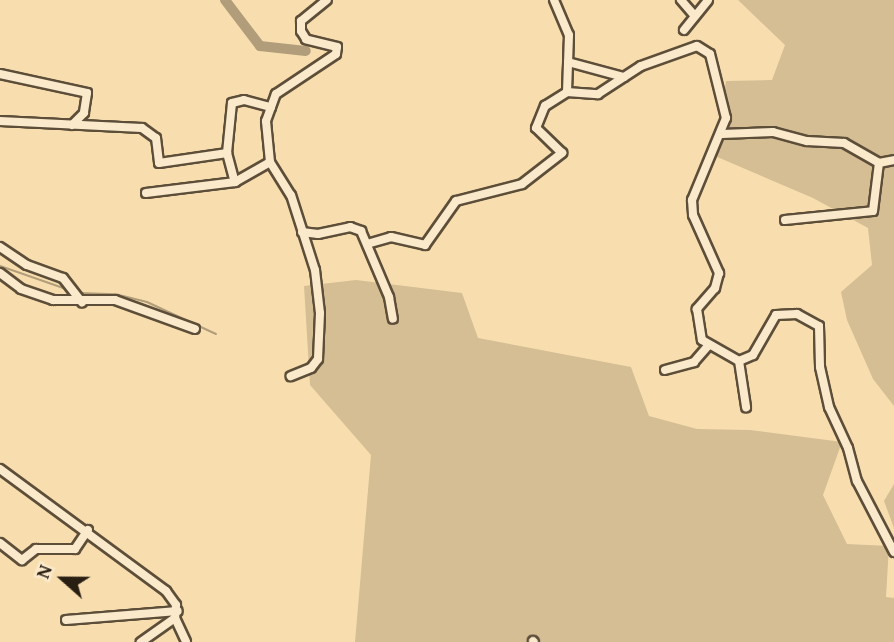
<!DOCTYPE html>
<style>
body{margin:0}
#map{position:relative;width:894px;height:642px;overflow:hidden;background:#f8deaf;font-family:"Gentium Book Plus",serif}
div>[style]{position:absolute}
.green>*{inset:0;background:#d5bd94}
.stream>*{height:2px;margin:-1px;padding:0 1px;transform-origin:1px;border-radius:1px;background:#b29d7a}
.river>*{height:10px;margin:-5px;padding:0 5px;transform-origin:5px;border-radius:5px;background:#b29d7a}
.roads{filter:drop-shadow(2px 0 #5d4e39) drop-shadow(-2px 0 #5d4e39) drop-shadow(0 2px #5d4e39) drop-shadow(0 -2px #5d4e39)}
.minor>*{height:8px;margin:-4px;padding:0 4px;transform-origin:4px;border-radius:4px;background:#faeacb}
span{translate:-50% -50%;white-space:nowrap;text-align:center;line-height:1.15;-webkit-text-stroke:5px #faeacb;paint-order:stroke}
.north{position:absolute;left:28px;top:544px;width:70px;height:70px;-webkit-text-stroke:5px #faeacb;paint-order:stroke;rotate:291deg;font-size:19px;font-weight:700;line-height:28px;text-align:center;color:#291e12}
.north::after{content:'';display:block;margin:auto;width:24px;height:32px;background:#291e12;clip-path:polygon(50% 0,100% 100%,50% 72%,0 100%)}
</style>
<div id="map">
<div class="green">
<div style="clip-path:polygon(738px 0,894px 0,894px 406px,873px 379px,847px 320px,841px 292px,872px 265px,868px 228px,813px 198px,715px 156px,726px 81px,772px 80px,785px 45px)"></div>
<div style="clip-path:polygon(356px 280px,462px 293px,478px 338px,631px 367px,649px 416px,697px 429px,750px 430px,842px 442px,823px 495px,847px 544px,889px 546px,886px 597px,894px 598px,894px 642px,355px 642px,371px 455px,310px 385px,304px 286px)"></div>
<div style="clip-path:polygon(894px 484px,894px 528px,884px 501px)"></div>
</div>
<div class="stream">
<div style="left:0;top:266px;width:73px;rotate:19.2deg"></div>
<div style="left:79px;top:293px;width:36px;rotate:2deg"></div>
<div style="left:115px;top:294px;width:33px;rotate:14deg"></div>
<div style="left:147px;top:302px;width:76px;rotate:24.9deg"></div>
</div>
<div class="river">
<div style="left:225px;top:0;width:58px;rotate:52.7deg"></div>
<div style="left:260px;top:46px;width:46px;rotate:6.2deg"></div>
</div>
<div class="roads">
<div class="minor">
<div style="left:554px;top:0;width:38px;rotate:67deg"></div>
<div style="left:569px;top:35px;width:57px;rotate:92deg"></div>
<div style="left:567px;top:92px;width:31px;rotate:4deg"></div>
<div style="left:598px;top:94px;width:51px;rotate:-33.1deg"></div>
<div style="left:641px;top:66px;width:59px;rotate:-19.7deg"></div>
<div style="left:697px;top:46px;width:15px;rotate:32deg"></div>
<div style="left:710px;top:54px;width:66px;rotate:76deg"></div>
<div style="left:726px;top:118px;width:89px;rotate:112.5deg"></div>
<div style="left:692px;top:200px;width:15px;rotate:86deg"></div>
<div style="left:693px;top:215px;width:64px;rotate:65.9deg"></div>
<div style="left:719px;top:273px;width:16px;rotate:105deg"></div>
<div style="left:715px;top:288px;width:28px;rotate:131deg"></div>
<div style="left:697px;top:309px;width:31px;rotate:81deg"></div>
<div style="left:702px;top:340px;width:43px;rotate:29.6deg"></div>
<div style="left:739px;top:361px;width:15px;rotate:-23deg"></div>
<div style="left:753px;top:355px;width:46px;rotate:-60.1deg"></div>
<div style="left:776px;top:315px;width:21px;rotate:-3deg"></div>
<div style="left:797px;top:314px;width:25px;rotate:29deg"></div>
<div style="left:819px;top:326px;width:41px;rotate:88.6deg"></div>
<div style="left:820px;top:367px;width:41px;rotate:77.3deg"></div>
<div style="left:829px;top:407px;width:45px;rotate:65.1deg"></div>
<div style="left:848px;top:448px;width:34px;rotate:75deg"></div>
<div style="left:857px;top:481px;width:80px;rotate:62.5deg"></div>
<div style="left:681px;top:0;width:21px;rotate:49deg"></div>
<div style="left:684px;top:30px;width:38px;rotate:-51deg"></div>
<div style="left:568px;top:62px;width:58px;rotate:15deg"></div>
<div style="left:0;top:74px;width:89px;rotate:12.3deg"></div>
<div style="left:87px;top:93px;width:20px;rotate:99deg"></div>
<div style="left:84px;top:113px;width:17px;rotate:135deg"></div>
<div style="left:0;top:121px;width:142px;rotate:2.8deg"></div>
<div style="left:142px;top:128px;width:17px;rotate:36deg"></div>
<div style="left:156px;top:138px;width:25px;rotate:83deg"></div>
<div style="left:159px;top:163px;width:69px;rotate:-8.4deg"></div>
<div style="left:227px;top:153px;width:30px;rotate:75deg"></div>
<div style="left:235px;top:182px;width:40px;rotate:-29.7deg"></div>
<div style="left:270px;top:162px;width:41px;rotate:-95.6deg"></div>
<div style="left:266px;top:121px;width:29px;rotate:-70deg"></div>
<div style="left:276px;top:94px;width:72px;rotate:-33.7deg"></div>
<div style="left:336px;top:54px;width:7px;rotate:-82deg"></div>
<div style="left:337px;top:47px;width:32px;rotate:-166deg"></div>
<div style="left:306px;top:39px;width:9px;rotate:-122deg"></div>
<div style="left:301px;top:31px;width:10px;rotate:-90deg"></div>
<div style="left:301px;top:21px;width:33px;rotate:-39deg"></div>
<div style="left:722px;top:134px;width:51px;rotate:-2.2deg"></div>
<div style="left:773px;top:132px;width:35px;rotate:15deg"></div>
<div style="left:807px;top:141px;width:37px;rotate:3deg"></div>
<div style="left:844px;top:143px;width:40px;rotate:29.7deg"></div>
<div style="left:879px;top:163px;width:15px;rotate:-11deg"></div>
<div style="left:227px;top:153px;width:50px;rotate:-84.3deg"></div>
<div style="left:232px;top:103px;width:12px;rotate:-14deg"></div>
<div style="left:244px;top:100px;width:28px;rotate:15deg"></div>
<div style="left:270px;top:162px;width:39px;rotate:58deg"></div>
<div style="left:291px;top:195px;width:79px;rotate:72.3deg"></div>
<div style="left:315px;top:270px;width:43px;rotate:83.4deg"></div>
<div style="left:320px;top:313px;width:46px;rotate:92.5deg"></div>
<div style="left:318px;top:359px;width:11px;rotate:128deg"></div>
<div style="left:311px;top:368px;width:22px;rotate:158deg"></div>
<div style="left:146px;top:193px;width:90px;rotate:-7deg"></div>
<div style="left:785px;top:220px;width:88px;rotate:-5.8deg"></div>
<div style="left:873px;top:211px;width:48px;rotate:-82.9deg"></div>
<div style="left:302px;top:232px;width:16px;rotate:7deg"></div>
<div style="left:318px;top:234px;width:33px;rotate:-12deg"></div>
<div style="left:350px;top:227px;width:12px;rotate:20deg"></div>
<div style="left:361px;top:231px;width:72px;rotate:67deg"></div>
<div style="left:389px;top:297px;width:22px;rotate:80deg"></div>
<div style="left:367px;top:244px;width:25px;rotate:-16deg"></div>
<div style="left:391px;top:237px;width:35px;rotate:13deg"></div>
<div style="left:425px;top:245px;width:54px;rotate:-54.8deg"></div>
<div style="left:456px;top:201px;width:68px;rotate:-14.4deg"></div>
<div style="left:522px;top:184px;width:51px;rotate:-37.8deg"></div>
<div style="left:562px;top:153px;width:36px;rotate:-136deg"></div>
<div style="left:536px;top:128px;width:24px;rotate:-68deg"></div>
<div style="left:545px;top:106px;width:26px;rotate:-32deg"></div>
<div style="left:0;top:247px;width:32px;rotate:34deg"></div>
<div style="left:27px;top:265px;width:38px;rotate:20deg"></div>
<div style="left:63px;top:278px;width:31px;rotate:52deg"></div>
<div style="left:0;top:273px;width:26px;rotate:37deg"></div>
<div style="left:21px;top:289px;width:34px;rotate:19deg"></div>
<div style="left:53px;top:300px;width:62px"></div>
<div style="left:115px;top:300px;width:85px;rotate:19.9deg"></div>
<div style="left:739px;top:361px;width:47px;rotate:81.3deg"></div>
<div style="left:665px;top:370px;width:30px;rotate:-15deg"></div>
<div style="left:694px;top:362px;width:20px;rotate:-49deg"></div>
<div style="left:0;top:469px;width:206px;rotate:36.3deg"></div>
<div style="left:166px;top:591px;width:17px;rotate:54deg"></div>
<div style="left:176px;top:605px;width:13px;rotate:94deg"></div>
<div style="left:175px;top:618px;width:42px;rotate:144.8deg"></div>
<div style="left:0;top:543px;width:28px;rotate:38deg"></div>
<div style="left:22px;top:560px;width:18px;rotate:-38deg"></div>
<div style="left:36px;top:549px;width:39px"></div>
<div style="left:75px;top:549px;width:23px;rotate:-56deg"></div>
<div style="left:175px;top:618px;width:26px;rotate:65deg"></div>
<div style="left:66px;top:620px;width:112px;rotate:-4.6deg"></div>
<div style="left:533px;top:641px;width:1px;rotate:45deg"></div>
</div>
</div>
<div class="north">N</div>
</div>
